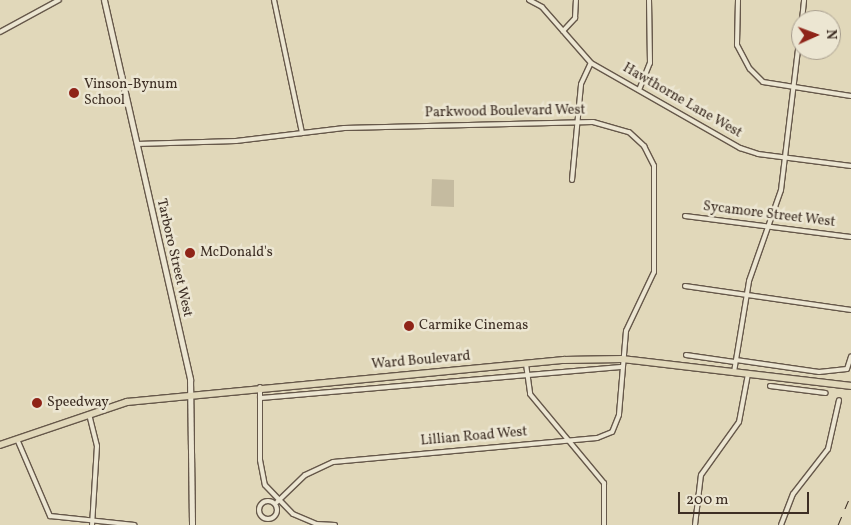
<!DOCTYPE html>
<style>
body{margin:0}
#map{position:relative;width:851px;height:525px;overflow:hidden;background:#e1d8ba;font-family:Vollkorn,serif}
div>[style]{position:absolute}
.green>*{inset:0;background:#c5bba0}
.roads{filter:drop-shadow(1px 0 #66584a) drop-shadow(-1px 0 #66584a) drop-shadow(0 1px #66584a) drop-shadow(0 -1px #66584a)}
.street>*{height:4px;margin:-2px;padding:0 2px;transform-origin:2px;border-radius:2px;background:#ece6d2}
.street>.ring{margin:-2px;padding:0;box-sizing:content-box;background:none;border:4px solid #ece6d2;border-radius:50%}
.secondary>*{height:5px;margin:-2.5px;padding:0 2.5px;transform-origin:2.5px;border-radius:2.5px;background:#ece6d2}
.primary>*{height:5.5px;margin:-2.75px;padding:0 2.75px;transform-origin:2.75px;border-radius:2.75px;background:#e1d8ba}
.rail>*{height:1px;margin-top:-0.5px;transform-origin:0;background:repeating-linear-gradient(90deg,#3d2e24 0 9px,transparent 0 18px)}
.dots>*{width:14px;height:14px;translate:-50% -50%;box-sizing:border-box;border:2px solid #ece6d2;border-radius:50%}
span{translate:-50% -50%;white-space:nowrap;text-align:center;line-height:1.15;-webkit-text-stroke:5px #ece6d2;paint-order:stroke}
.poi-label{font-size:14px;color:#3d2e24}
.left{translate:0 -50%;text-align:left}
.street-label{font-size:14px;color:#3d2e24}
.north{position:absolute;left:791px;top:10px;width:50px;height:50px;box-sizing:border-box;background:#ece6d2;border:1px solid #a69c8c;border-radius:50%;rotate:88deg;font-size:14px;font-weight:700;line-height:20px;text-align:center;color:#3d2e24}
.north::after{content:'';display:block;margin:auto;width:18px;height:22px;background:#8f2418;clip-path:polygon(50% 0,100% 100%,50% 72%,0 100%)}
.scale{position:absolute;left:678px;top:492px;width:131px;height:22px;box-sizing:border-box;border:2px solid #3d2e24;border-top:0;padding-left:6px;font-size:15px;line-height:18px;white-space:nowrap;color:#3d2e24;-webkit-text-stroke:4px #ece6d2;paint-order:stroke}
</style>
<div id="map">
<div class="green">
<div style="clip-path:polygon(432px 179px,454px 180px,454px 207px,431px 206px)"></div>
</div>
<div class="roads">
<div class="street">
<div style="left:274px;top:0;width:136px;rotate:78.1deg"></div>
<div style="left:529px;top:0;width:15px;rotate:28deg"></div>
<div style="left:542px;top:7px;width:74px;rotate:48.8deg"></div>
<div style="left:591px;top:63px;width:172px;rotate:29.7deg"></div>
<div style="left:740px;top:148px;width:19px;rotate:18deg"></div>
<div style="left:758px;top:154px;width:94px;rotate:7.4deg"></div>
<div style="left:738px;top:0;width:45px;rotate:91.3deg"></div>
<div style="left:737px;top:45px;width:27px;rotate:62deg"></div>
<div style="left:750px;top:69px;width:18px;rotate:45deg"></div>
<div style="left:763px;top:82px;width:89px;rotate:9deg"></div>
<div style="left:802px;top:20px;width:20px;rotate:-84deg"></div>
<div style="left:563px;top:31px;width:18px;rotate:-47deg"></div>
<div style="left:575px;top:18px;width:18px;rotate:-87deg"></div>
<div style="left:0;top:32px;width:67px;rotate:-28.5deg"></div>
<div style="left:639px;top:90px;width:29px;rotate:-68deg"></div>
<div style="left:650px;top:63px;width:63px;rotate:-90.9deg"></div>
<div style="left:137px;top:144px;width:99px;rotate:-1.7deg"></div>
<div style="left:236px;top:141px;width:109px;rotate:-6.9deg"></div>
<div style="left:344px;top:128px;width:249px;rotate:-1.4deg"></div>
<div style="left:593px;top:122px;width:37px;rotate:16deg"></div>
<div style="left:629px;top:132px;width:21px;rotate:43deg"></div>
<div style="left:644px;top:146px;width:22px;rotate:63deg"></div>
<div style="left:654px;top:166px;width:106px;rotate:90deg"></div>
<div style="left:654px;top:272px;width:65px;rotate:115.4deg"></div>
<div style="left:626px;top:331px;width:84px;rotate:94.8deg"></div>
<div style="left:619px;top:415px;width:18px;rotate:112deg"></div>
<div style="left:612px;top:432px;width:16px;rotate:158deg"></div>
<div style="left:597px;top:438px;width:265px;rotate:174.8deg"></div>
<div style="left:333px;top:462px;width:31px;rotate:155deg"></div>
<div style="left:305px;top:475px;width:39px;rotate:136deg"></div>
<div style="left:572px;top:180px;width:96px;rotate:-84.6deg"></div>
<div style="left:581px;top:84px;width:23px;rotate:-65deg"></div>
<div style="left:685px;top:216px;width:167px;rotate:7.2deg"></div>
<div style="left:685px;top:286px;width:168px;rotate:8.2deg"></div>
<div style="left:686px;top:355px;width:49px;rotate:8.1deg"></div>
<div style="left:736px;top:360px;width:84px;rotate:8.2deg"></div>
<div style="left:819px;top:372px;width:28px;rotate:-6deg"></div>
<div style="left:847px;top:369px;width:13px;rotate:-72deg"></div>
<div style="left:526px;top:364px;width:30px;rotate:82deg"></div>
<div style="left:530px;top:394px;width:116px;rotate:50.3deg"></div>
<div style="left:604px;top:483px;width:42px;rotate:90deg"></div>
<div style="left:734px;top:372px;width:92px;rotate:-80.6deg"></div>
<div style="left:749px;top:281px;width:96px;rotate:-70.6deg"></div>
<div style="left:781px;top:190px;width:166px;rotate:-83.1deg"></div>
<div style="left:770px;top:386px;width:56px;rotate:7.1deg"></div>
<div style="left:260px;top:387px;width:73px;rotate:90deg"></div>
<div style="left:260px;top:460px;width:25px;rotate:79deg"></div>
<div style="left:265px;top:485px;width:40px;rotate:46deg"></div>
<div style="left:293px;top:514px;width:25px;rotate:23deg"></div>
<div style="left:316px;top:524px;width:19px;rotate:3deg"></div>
<div style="left:260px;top:398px;width:363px;rotate:-4.9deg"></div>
<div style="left:89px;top:414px;width:33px;rotate:76deg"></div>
<div style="left:97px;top:446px;width:79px;rotate:93.6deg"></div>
<div style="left:17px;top:439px;width:84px;rotate:66.8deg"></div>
<div style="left:50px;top:516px;width:85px;rotate:6deg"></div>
<div class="ring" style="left:259px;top:501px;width:14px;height:14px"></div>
<div style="left:695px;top:525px;width:50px;rotate:-83.2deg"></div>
<div style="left:701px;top:475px;width:65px;rotate:-54.4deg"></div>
<div style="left:739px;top:422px;width:49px;rotate:-79.4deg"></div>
<div style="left:781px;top:525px;width:33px;rotate:-69deg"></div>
<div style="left:793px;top:494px;width:57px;rotate:-52.1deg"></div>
<div style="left:828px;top:449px;width:50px;rotate:-77.3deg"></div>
</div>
<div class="secondary">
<div style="left:104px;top:0;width:389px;rotate:77.2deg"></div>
<div style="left:190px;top:379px;width:146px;rotate:89.2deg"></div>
</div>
<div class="primary">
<div style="left:0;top:445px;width:134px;rotate:-18.7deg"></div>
<div style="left:127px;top:402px;width:439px;rotate:-5.5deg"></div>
<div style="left:564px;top:360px;width:58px;rotate:-1deg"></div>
<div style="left:622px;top:359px;width:231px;rotate:6.7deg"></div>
</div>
</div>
<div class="rail">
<div style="left:838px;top:525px;width:34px;rotate:-67deg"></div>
</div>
<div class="dots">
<div style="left:74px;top:93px;background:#8f2418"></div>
<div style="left:190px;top:253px;background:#8f2418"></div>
<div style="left:409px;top:326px;background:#8f2418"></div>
<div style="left:37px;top:403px;background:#8f2418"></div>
</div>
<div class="poi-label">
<span class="left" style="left:84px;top:93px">Vinson-Bynum<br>School</span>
<span class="left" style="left:200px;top:253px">McDonald's</span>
<span class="left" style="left:419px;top:326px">Carmike Cinemas</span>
<span class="left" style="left:47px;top:403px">Speedway</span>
</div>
<div class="street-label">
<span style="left:682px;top:101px;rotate:30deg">Hawthorne Lane West</span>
<span style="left:505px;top:112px;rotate:-1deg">Parkwood Boulevard West</span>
<span style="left:769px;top:215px;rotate:7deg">Sycamore Street West</span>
<span style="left:174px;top:258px;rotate:77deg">Tarboro Street West</span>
<span style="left:421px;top:361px;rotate:-5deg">Ward Boulevard</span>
<span style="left:474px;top:437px;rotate:-5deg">Lillian Road West</span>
</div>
<div class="north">N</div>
<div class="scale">200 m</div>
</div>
